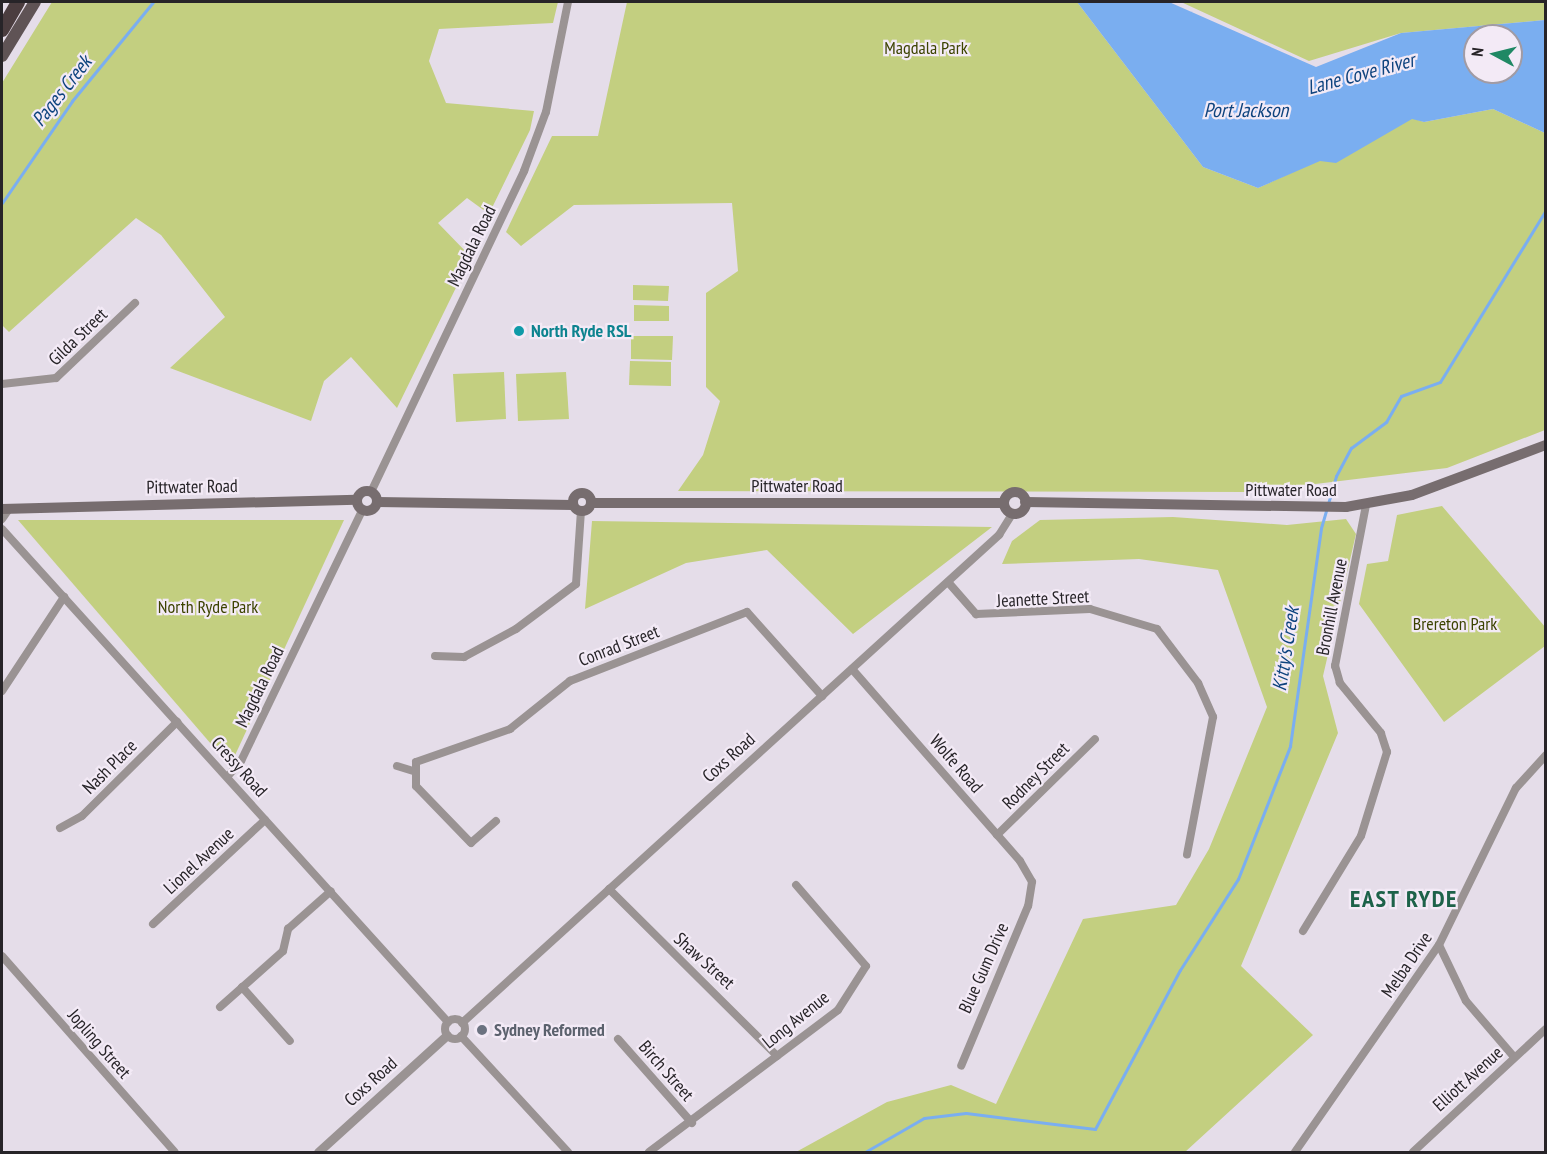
<!DOCTYPE html>
<style>
body{margin:0}
#map{position:relative;width:1547px;height:1154px;overflow:hidden;background:#e5dde9;font-family:"PT Sans Narrow",sans-serif}
div>[style]{position:absolute}
.green>*{inset:0;background:#c3cf80}
.water>*{inset:0;background:#7aaef0}
.stream>*{height:3px;margin:-1.5px;padding:0 1.5px;transform-origin:1.5px;border-radius:1.5px;background:#7aaef0}
.minor>*{height:8px;margin:-4px;padding:0 4px;transform-origin:4px;border-radius:4px;background:#9a9393}
.minor>.ring{margin:-4px;padding:0;box-sizing:content-box;background:none;border:8px solid #9a9393;border-radius:50%}
.tertiary>*{height:9px;margin:-4.5px;padding:0 4.5px;transform-origin:4.5px;border-radius:4.5px;background:#9a9393}
.secondary>*{height:10px;margin:-5px;padding:0 5px;transform-origin:5px;border-radius:5px;background:#776d6f}
.secondary>.ring{margin:-5px;padding:0;box-sizing:content-box;background:none;border:10px solid #776d6f;border-radius:50%}
.primary>*{height:12px;margin:-6px;padding:0 6px;transform-origin:6px;border-radius:6px;background:#5f5355}
.motorway>*{height:14px;margin:-7px;padding:0 7px;transform-origin:7px;border-radius:7px;background:#4b3d3f}
.dots>*{width:16px;height:16px;translate:-50% -50%;box-sizing:border-box;border:3px solid #f3eaf6;border-radius:50%}
span{translate:-50% -50%;white-space:nowrap;text-align:center;line-height:1.15;-webkit-text-stroke:4.5px #f3eaf6;paint-order:stroke}
.park-label{font-size:18px;color:#3c4300}
.street-label{font-size:18px;color:#272428}
.culture-label{font-size:18px;color:#0d838f;font-weight:700}
.left{translate:0 -50%;text-align:left}
.worship-label{font-size:18px;color:#5b616d;font-weight:700}
.water-label{font-size:20px;color:#0e437e;font-style:italic}
.district-label{font-size:24px;color:#1d6249;font-weight:700;letter-spacing:1.5px}
.frame{position:absolute;inset:0;border:3px solid #272428;pointer-events:none}
.north{position:absolute;left:1463px;top:24px;width:60px;height:60px;box-sizing:border-box;background:#f3eaf6;border:2px solid #a19ba4;border-radius:50%;rotate:277deg;font-size:16px;font-weight:700;line-height:24px;text-align:center;color:#272428}
.north::after{content:'';display:block;margin:auto;width:21px;height:27px;background:#1f8864;clip-path:polygon(50% 0,100% 100%,50% 72%,0 100%)}
</style>
<div id="map">
<div class="green">
<div style="clip-path:polygon(52px 2px,558px 2px,553px 23px,439px 29px,429px 61px,446px 103px,534px 111px,530px 130px,489px 214px,467px 198px,438px 223px,471px 257px,397px 408px,351px 357px,324px 381px,311px 421px,170px 368px,225px 317px,161px 235px,136px 218px,9px 332px,2px 325px,2px 83px)"></div>
<div style="clip-path:polygon(627px 2px,1077px 2px,1203px 167px,1258px 188px,1412px 118px,1424px 122px,1493px 109px,1545px 133px,1545px 430px,1447px 468px,1250px 492px,678px 491px,703px 455px,720px 401px,706px 387px,706px 293px,738px 271px,732px 203px,574px 205px,521px 246px,506px 232px,552px 136px,598px 136px)"></div>
<div style="clip-path:polygon(1181px 2px,1545px 2px,1545px 20px,1401px 33px,1309px 61px)"></div>
<div style="clip-path:polygon(633px 285px,669px 286px,668px 301px,633px 300px)"></div>
<div style="clip-path:polygon(634px 305px,669px 306px,669px 321px,634px 321px)"></div>
<div style="clip-path:polygon(631px 336px,673px 336px,672px 360px,631px 359px)"></div>
<div style="clip-path:polygon(630px 361px,671px 362px,671px 386px,629px 385px)"></div>
<div style="clip-path:polygon(504px 372px,506px 419px,456px 422px,453px 374px)"></div>
<div style="clip-path:polygon(566px 372px,569px 419px,518px 421px,516px 374px)"></div>
<div style="clip-path:polygon(1442px 506px,1546px 628px,1545px 646px,1444px 722px,1359px 604px,1367px 564px,1388px 561px,1397px 515px)"></div>
<div style="clip-path:polygon(1173px 517px,1287px 525px,1346px 519px,1356px 534px,1323px 676px,1338px 733px,1241px 966px,1313px 1035px,1185px 1152px,796px 1152px,887px 1102px,951px 1085px,996px 1104px,1083px 919px,1176px 905px,1209px 849px,1267px 707px,1218px 570px,1139px 559px,1002px 564px,1012px 541px,1040px 520px)"></div>
<div style="clip-path:polygon(18px 520px,344px 520px,230px 766px)"></div>
<div style="clip-path:polygon(592px 521px,992px 527px,853px 634px,767px 550px,686px 563px,585px 609px)"></div>
</div>
<div class="water">
<div style="clip-path:polygon(evenodd,1077px 2px,1169px 2px,1316px 67px,1401px 33px,1545px 20px,1545px 133px,1493px 109px,1424px 122px,1412px 119px,1336px 163px,1320px 161px,1258px 188px,1203px 167px,1077px 2px,1475px 36px,1511px 36px,1511px 72px,1475px 72px,1475px 36px)"></div>
</div>
<div class="stream">
<div style="left:2px;top:203px;width:124px;rotate:-55.5deg"></div>
<div style="left:72px;top:101px;width:128px;rotate:-50.7deg"></div>
<div style="left:865px;top:1152px;width:68px;rotate:-30deg"></div>
<div style="left:924px;top:1118px;width:42px;rotate:-6.8deg"></div>
<div style="left:966px;top:1113px;width:130px;rotate:7.1deg"></div>
<div style="left:1095px;top:1129px;width:180px;rotate:-61.9deg"></div>
<div style="left:1180px;top:970px;width:108px;rotate:-57.5deg"></div>
<div style="left:1238px;top:879px;width:143px;rotate:-68.6deg"></div>
<div style="left:1290px;top:746px;width:220px;rotate:-81.9deg"></div>
<div style="left:1321px;top:528px;width:54px;rotate:-73.9deg"></div>
<div style="left:1336px;top:476px;width:32px;rotate:-62deg"></div>
<div style="left:1351px;top:448px;width:44px;rotate:-36.6deg"></div>
<div style="left:1386px;top:422px;width:30px;rotate:-60deg"></div>
<div style="left:1401px;top:396px;width:41px;rotate:-19.7deg"></div>
<div style="left:1440px;top:382px;width:202px;rotate:-58.4deg"></div>
</div>
<div class="minor">
<div style="left:2px;top:384px;width:54px;rotate:-6.3deg"></div>
<div style="left:56px;top:378px;width:109px;rotate:-43.5deg"></div>
<div style="left:371px;top:492px;width:356px;rotate:-64.5deg"></div>
<div style="left:524px;top:171px;width:63px;rotate:-69.6deg"></div>
<div style="left:546px;top:112px;width:112px;rotate:-78.7deg"></div>
<div style="left:2px;top:519px;width:12px;rotate:-55deg"></div>
<div style="left:2px;top:529px;width:665px;rotate:47.87deg"></div>
<div style="left:948px;top:582px;width:43px;rotate:48.8deg"></div>
<div style="left:976px;top:614px;width:114px;rotate:-2.5deg"></div>
<div style="left:1090px;top:609px;width:70px;rotate:16.6deg"></div>
<div style="left:1157px;top:629px;width:68px;rotate:52.8deg"></div>
<div style="left:1198px;top:683px;width:37px;rotate:66deg"></div>
<div style="left:1213px;top:717px;width:140px;rotate:100.7deg"></div>
<div style="left:435px;top:656px;width:29px;rotate:2deg"></div>
<div style="left:464px;top:657px;width:59px;rotate:-28.3deg"></div>
<div style="left:516px;top:629px;width:75px;rotate:-36.9deg"></div>
<div style="left:576px;top:584px;width:73px;rotate:-86.1deg"></div>
<div style="left:852px;top:669px;width:255px;rotate:48.8deg"></div>
<div style="left:1020px;top:861px;width:24px;rotate:60deg"></div>
<div style="left:1032px;top:882px;width:24px;rotate:99deg"></div>
<div style="left:1028px;top:906px;width:173px;rotate:112.7deg"></div>
<div style="left:2px;top:691px;width:113px;rotate:-56.6deg"></div>
<div style="left:397px;top:766px;width:17px;rotate:17deg"></div>
<div style="left:228px;top:776px;width:20px;rotate:-49deg"></div>
<div style="left:241px;top:761px;width:278px;rotate:-64.2deg"></div>
<div style="left:496px;top:821px;width:33px;rotate:139deg"></div>
<div style="left:471px;top:843px;width:79px;rotate:-134deg"></div>
<div style="left:416px;top:786px;width:24px;rotate:-90deg"></div>
<div style="left:416px;top:762px;width:100px;rotate:-19.3deg"></div>
<div style="left:510px;top:729px;width:77px;rotate:-38.7deg"></div>
<div style="left:570px;top:681px;width:190px;rotate:-21.3deg"></div>
<div style="left:747px;top:612px;width:113px;rotate:48.2deg"></div>
<div style="left:60px;top:828px;width:25px;rotate:-29deg"></div>
<div style="left:82px;top:816px;width:134px;rotate:-44.7deg"></div>
<div style="left:997px;top:835px;width:137px;rotate:-44.4deg"></div>
<div style="left:609px;top:889px;width:237px;rotate:44.8deg"></div>
<div style="left:153px;top:924px;width:153px;rotate:-42.9deg"></div>
<div style="left:1303px;top:931px;width:111px;rotate:-58.6deg"></div>
<div style="left:1361px;top:836px;width:88px;rotate:-72.8deg"></div>
<div style="left:1387px;top:752px;width:20px;rotate:-108deg"></div>
<div style="left:1381px;top:733px;width:65px;rotate:-129.4deg"></div>
<div style="left:1340px;top:683px;width:18px;rotate:-106deg"></div>
<div style="left:1335px;top:666px;width:164px;rotate:-79.1deg"></div>
<div style="left:1439px;top:945px;width:62px;rotate:64.3deg"></div>
<div style="left:1466px;top:1001px;width:74px;rotate:49.4deg"></div>
<div style="left:2px;top:956px;width:261px;rotate:48.6deg"></div>
<div style="left:242px;top:987px;width:72px;rotate:48.4deg"></div>
<div style="left:220px;top:1007px;width:84px;rotate:-41.6deg"></div>
<div style="left:283px;top:951px;width:23px;rotate:-77deg"></div>
<div style="left:288px;top:929px;width:57px;rotate:-41.5deg"></div>
<div class="ring" style="left:445px;top:1019px;width:12px;height:12px"></div>
<div style="left:462px;top:1023px;width:726px;rotate:-42.26deg"></div>
<div style="left:999px;top:535px;width:25px;rotate:-58deg"></div>
<div style="left:461px;top:1036px;width:158px;rotate:47.3deg"></div>
<div style="left:618px;top:1039px;width:112px;rotate:48.6deg"></div>
<div style="left:649px;top:1152px;width:236px;rotate:-36.9deg"></div>
<div style="left:838px;top:1010px;width:52px;rotate:-57.5deg"></div>
<div style="left:866px;top:966px;width:107px;rotate:-130.8deg"></div>
<div style="left:1295px;top:1152px;width:252px;rotate:-55.2deg"></div>
<div style="left:1439px;top:945px;width:175px;rotate:-63.9deg"></div>
<div style="left:1516px;top:788px;width:45px;rotate:-47.7deg"></div>
<div style="left:1413px;top:1152px;width:181px;rotate:-42.8deg"></div>
</div>
<div class="tertiary">
<div style="left:318px;top:1152px;width:174px;rotate:-42.2deg"></div>
</div>
<div class="secondary">
<div class="ring" style="left:357px;top:491px;width:10px;height:10px"></div>
<div class="ring" style="left:1004px;top:492px;width:12px;height:12px"></div>
<div class="ring" style="left:573px;top:493px;width:8px;height:8px"></div>
<div style="left:377px;top:502px;width:196px;rotate:0.9deg"></div>
<div style="left:1025px;top:502px;width:321px;rotate:0.9deg"></div>
<div style="left:1346px;top:507px;width:67px;rotate:-10.3deg"></div>
<div style="left:1412px;top:495px;width:143px;rotate:-20.5deg"></div>
<div style="left:591px;top:503px;width:413px"></div>
<div style="left:2px;top:509px;width:354px;rotate:-1.5deg"></div>
</div>
<div class="primary">
<div style="left:2px;top:56px;width:63px;rotate:-58.6deg"></div>
</div>
<div class="motorway">
<div style="left:2px;top:30px;width:32px;rotate:-60deg"></div>
</div>
<div class="dots">
<div style="left:519px;top:331px;background:#0f9aa8"></div>
<div style="left:482px;top:1030px;background:#6b7280"></div>
</div>
<div class="park-label">
<span style="left:926px;top:48px">Magdala Park</span>
<span style="left:208px;top:607px">North Ryde Park</span>
<span style="left:1455px;top:624px">Brereton Park</span>
</div>
<div class="street-label">
<span style="left:472px;top:246px;rotate:-64deg">Magdala Road</span>
<span style="left:78px;top:337px;rotate:-44deg">Gilda Street</span>
<span style="left:797px;top:486px">Pittwater Road</span>
<span style="left:192px;top:487px;rotate:-1deg">Pittwater Road</span>
<span style="left:1291px;top:490px">Pittwater Road</span>
<span style="left:1043px;top:599px;rotate:-3deg">Jeanette Street</span>
<span style="left:1332px;top:607px;rotate:-79deg">Bronhill Avenue</span>
<span style="left:619px;top:646px;rotate:-21deg">Conrad Street</span>
<span style="left:260px;top:687px;rotate:-64deg">Magdala Road</span>
<span style="left:729px;top:758px;rotate:-42deg">Coxs Road</span>
<span style="left:956px;top:764px;rotate:49deg">Wolfe Road</span>
<span style="left:110px;top:767px;rotate:-45deg">Nash Place</span>
<span style="left:239px;top:767px;rotate:48deg">Cressy Road</span>
<span style="left:1036px;top:776px;rotate:-45deg">Rodney Street</span>
<span style="left:199px;top:861px;rotate:-43deg">Lionel Avenue</span>
<span style="left:704px;top:961px;rotate:42deg">Shaw Street</span>
<span style="left:1407px;top:965px;rotate:-56deg">Melba Drive</span>
<span style="left:984px;top:968px;rotate:-66deg">Blue Gum Drive</span>
<span style="left:796px;top:1020px;rotate:-39deg">Long Avenue</span>
<span style="left:99px;top:1044px;rotate:49deg">Jopling Street</span>
<span style="left:666px;top:1071px;rotate:49deg">Birch Street</span>
<span style="left:1468px;top:1079px;rotate:-42deg">Elliott Avenue</span>
<span style="left:371px;top:1082px;rotate:-42deg">Coxs Road</span>
</div>
<div class="culture-label">
<span class="left" style="left:531px;top:331px">North Ryde RSL</span>
</div>
<div class="worship-label">
<span class="left" style="left:494px;top:1030px">Sydney Reformed</span>
</div>
<div class="water-label">
<span style="left:1361px;top:74px;rotate:-15deg">Lane Cove River</span>
<span style="left:62px;top:91px;rotate:-52deg">Pages Creek</span>
<span style="left:1246px;top:110px">Port Jackson</span>
<span style="left:1286px;top:649px;rotate:-81deg">Kitty's Creek</span>
</div>
<div class="district-label">
<span style="left:1404px;top:899px">EAST RYDE</span>
</div>
<div class="frame"></div>
<div class="north">N</div>
</div>
